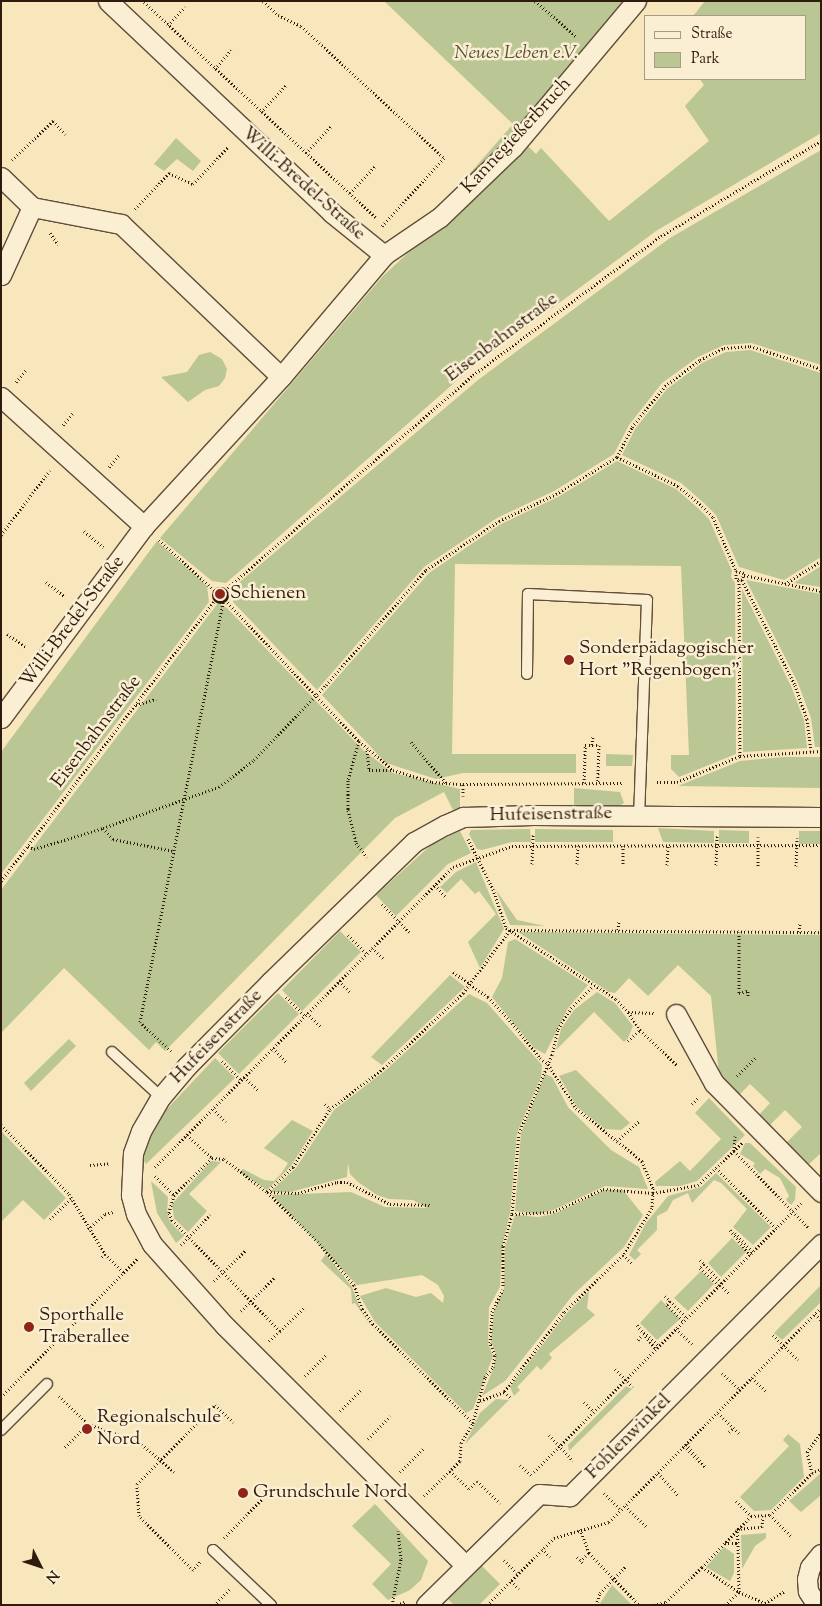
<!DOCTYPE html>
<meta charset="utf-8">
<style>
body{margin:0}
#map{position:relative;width:822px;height:1606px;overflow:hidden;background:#f8e6bc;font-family:"Sorts Mill Goudy",serif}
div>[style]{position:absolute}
.green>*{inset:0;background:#bac693}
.path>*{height:3px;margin-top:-1.5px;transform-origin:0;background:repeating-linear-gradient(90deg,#2f1a0e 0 1px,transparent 0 3.5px)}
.path>.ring{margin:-1.5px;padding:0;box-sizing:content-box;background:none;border:3px solid #2f1a0e;border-radius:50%}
.roads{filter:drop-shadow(1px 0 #614d3a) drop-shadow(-1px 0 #614d3a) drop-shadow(0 1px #614d3a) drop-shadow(0 -1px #614d3a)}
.service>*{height:10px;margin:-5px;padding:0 5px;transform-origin:5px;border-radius:5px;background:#faefd3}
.minor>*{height:19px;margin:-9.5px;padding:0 9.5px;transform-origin:9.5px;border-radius:9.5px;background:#faefd3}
.dots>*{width:14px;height:14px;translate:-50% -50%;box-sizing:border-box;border:2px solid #faefd3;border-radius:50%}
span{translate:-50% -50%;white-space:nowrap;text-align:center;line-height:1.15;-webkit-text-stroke:5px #faefd3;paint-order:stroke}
.park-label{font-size:19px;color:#594e36;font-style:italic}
.street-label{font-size:19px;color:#2f1a0e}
.poi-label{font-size:19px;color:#2f1a0e}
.left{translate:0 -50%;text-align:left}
.frame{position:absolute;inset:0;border:2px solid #2f1a0e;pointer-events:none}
.legend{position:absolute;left:644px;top:15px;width:162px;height:65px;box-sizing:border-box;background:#faefd3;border:1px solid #a99a84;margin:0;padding:6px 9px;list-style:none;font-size:15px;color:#2f1a0e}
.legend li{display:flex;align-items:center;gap:10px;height:25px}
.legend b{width:25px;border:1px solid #a99a84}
.north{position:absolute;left:15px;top:1541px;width:50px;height:50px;-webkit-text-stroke:4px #faefd3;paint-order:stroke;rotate:131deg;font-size:14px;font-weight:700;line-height:20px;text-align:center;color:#2f1a0e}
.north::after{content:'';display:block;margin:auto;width:18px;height:22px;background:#2f1a0e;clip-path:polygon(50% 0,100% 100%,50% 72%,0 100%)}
</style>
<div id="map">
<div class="green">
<div style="clip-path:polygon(384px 1px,626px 1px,520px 130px,437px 211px,513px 124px)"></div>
<div style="clip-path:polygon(705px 1px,821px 1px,821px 133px,656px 231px,469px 370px,226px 583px,212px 581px,160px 538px,383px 276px,526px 144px,536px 154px,541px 148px,609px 221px,709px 141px,685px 106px,704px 85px,700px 79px,806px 79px,806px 16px,693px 16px)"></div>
<div style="clip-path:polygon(176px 138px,201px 161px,193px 171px,177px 159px,164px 171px,154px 164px)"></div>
<div style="clip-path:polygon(821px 150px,821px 365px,751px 343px,724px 345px,698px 357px,662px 383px,629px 425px,614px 454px,554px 491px,497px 518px,424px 567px,317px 690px,233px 602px,235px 586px,478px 380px,670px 238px)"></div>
<div style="clip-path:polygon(750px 350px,821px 373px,821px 557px,784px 580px,739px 567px,716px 515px,704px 503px,681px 483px,622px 455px,635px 429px,667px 389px,702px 363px,726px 352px)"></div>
<div style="clip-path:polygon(210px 352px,222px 359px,227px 369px,225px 378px,219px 386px,205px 390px,188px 402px,161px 377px,187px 372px,199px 355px)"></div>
<div style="clip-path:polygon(617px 461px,676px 489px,699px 509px,709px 519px,732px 571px,731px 577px,735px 583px,736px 754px,679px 777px,671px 769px,671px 755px,689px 755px,681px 566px,455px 564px,452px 754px,576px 754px,576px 773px,463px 773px,436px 779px,386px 763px,322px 695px,429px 573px,501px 524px,558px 497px)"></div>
<div style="clip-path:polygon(157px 541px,207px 586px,209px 602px,1px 874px,1px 752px)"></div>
<div style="clip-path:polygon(821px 566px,821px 587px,794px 583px)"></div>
<div style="clip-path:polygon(746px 580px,821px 594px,821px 747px,815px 747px,811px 718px,798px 683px)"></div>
<div style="clip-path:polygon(742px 589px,791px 686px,804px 720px,807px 748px,743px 752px)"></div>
<div style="clip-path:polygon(218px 603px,227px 608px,363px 750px,393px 773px,460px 789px,460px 808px,453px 810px,444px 792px,395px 818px,165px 1051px,156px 1042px,149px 1050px,64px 968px,1px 1033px,1px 890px)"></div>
<div style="clip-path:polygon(606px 754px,633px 755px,632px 766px,606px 766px)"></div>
<div style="clip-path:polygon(785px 757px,821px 757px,821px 788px,678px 786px,740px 761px)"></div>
<div style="clip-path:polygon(574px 788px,620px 792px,624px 803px,614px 809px,574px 806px)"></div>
<div style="clip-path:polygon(658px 828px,714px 831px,714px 843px,663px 842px)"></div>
<div style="clip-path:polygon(530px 829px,531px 842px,512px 842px,482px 850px,477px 849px,469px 834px,471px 830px)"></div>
<div style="clip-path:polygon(535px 829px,613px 830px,613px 842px,535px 842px)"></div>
<div style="clip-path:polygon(719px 830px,749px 831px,749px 843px,719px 843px)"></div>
<div style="clip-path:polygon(460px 831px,471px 853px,448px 864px,396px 916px,376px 895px,431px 845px)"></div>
<div style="clip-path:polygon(799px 831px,821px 831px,821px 844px,799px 844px)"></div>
<div style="clip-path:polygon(476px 862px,504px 929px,480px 968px,468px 942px,496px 914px,479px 891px,475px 894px,461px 879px,447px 893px,440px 887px,456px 872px)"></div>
<div style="clip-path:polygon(496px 890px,517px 920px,545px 926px,510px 925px)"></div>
<div style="clip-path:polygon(340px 931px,361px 952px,302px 1011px,282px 990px)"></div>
<div style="clip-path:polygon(518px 932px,821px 935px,821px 1153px,808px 1165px,786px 1143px,802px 1127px,785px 1110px,769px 1126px,759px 1115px,770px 1103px,750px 1084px,739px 1095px,719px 1074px,711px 996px,678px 965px,648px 996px,629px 978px,615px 993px,609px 992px)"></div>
<div style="clip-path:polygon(515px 939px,588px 985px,568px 1008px,545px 1054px,534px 1048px,492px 997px,502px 978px,508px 942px)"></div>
<div style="clip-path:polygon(450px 975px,465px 987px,382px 1065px,371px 1057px)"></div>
<div style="clip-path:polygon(597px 992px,615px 1003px,633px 1026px,628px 1038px,624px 1042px,594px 1012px,556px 1050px,561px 1029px,574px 1010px)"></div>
<div style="clip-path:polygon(278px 993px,299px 1014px,239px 1074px,218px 1053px)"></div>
<div style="clip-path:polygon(469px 994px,487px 1003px,542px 1065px,541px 1077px,517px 1133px,510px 1213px,502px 1246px,500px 1287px,489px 1307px,488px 1344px,493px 1356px,473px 1409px,466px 1413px,375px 1322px,360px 1296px,386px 1288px,416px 1297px,431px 1293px,443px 1303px,444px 1296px,438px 1285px,422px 1275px,357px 1285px,272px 1195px,351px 1192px,385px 1207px,427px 1208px,413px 1200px,389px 1199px,377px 1195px,358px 1182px,350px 1174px,348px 1163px,347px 1177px,290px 1192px,270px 1192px,296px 1168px,334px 1110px,386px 1070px)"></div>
<div style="clip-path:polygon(69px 1039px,76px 1046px,31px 1091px,24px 1083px)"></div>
<div style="clip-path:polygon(215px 1058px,235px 1078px,146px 1164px,143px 1159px,147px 1144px,166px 1110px)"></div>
<div style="clip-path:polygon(576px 1070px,630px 1123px,621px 1130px,605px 1129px,577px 1107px,559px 1076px)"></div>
<div style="clip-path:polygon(545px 1074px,552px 1077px,568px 1107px,611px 1150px,639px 1167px,648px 1189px,605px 1186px,553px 1210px,537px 1214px,515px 1211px,521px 1133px)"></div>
<div style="clip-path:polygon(709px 1098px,745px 1135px,697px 1181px,680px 1186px,656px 1186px,655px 1182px,680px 1161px,690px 1171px,721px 1139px,695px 1113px)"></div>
<div style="clip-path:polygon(292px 1120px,313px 1131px,291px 1166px,267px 1190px,240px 1172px,243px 1169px,264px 1180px,274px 1181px,281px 1174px,288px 1163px,264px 1148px)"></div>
<div style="clip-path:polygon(1px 1131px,66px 1198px,44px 1220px,23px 1200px,1px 1222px)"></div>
<div style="clip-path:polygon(745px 1143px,750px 1143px,796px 1187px,795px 1200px,791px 1205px,786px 1200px,789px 1196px,780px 1178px,765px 1169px,760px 1174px,753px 1166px,755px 1163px,740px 1154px)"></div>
<div style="clip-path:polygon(211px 1161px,221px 1162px,189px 1194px,207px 1211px,188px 1232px,174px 1218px,172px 1204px)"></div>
<div style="clip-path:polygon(716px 1173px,771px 1227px,753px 1245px,733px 1227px,747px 1209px,721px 1183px,714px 1180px,692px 1203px,688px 1193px,673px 1200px,667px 1211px,657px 1216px,657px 1230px,637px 1250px,641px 1254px,635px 1260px,629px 1255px,646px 1223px,668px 1196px,701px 1187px)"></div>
<div style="clip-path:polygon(151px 1181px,168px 1197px,167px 1213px,170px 1222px,184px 1236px,176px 1243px,157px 1213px)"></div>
<div style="clip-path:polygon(605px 1190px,623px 1190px,643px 1215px,624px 1247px,573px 1295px,505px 1381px,482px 1396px,494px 1367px,496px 1354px,491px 1341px,494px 1311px,504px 1289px,505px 1247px,515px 1215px,538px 1217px,554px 1214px)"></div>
<div style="clip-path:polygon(732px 1238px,746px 1252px,721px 1277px,708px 1263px)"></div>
<div style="clip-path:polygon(326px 1254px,352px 1287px,361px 1311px,374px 1331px,355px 1303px,352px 1304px,351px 1289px,321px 1261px)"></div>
<div style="clip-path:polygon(701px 1271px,714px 1284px,688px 1311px,674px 1298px)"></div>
<div style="clip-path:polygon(821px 1285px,821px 1302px,782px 1340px,774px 1333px)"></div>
<div style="clip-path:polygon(589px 1291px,587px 1308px,595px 1315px,549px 1354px,552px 1358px,541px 1370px,537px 1366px,517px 1387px,520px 1390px,514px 1396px,510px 1387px,566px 1314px)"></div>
<div style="clip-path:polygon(661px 1300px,680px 1319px,657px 1340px,640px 1323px)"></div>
<div style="clip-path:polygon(626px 1386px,632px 1389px,569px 1451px,568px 1445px)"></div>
<div style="clip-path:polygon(496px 1399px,509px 1400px,465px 1444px,480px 1413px)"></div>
<div style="clip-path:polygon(788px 1434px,800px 1444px,804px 1477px,771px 1510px,754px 1511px,740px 1497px,789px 1446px,783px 1440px)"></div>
<div style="clip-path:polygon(821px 1473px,821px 1495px,801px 1512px,789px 1501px)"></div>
<div style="clip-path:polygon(375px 1504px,428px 1561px,421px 1580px,410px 1590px,388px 1600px,372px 1584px,391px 1564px,352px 1526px)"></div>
<div style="clip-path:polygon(766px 1533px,766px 1538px,755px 1546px,742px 1569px,741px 1535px)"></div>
<div style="clip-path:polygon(724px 1547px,734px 1554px,734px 1573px,730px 1581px,706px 1567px)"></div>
<div style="clip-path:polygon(481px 1565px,500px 1584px,479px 1605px,454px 1605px,448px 1599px)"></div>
<div style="clip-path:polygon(612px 1585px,632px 1605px,599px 1605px)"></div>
</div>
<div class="path">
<div style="left:263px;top:1px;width:21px;rotate:43deg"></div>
<div style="left:278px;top:15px;width:25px;rotate:26deg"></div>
<div style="left:301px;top:26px;width:195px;rotate:42.7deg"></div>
<div style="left:444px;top:158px;width:92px;rotate:132.4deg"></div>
<div style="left:535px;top:1px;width:55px;rotate:40.6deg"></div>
<div style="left:144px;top:2px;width:316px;rotate:42.9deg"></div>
<div style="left:168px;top:25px;width:25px;rotate:-47deg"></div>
<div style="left:215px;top:69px;width:25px;rotate:-50deg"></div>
<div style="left:261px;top:112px;width:37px;rotate:-47deg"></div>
<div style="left:306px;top:153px;width:37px;rotate:-47deg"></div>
<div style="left:12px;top:160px;width:57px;rotate:-43.6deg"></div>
<div style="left:53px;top:121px;width:18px;rotate:47deg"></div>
<div style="left:350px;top:193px;width:37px;rotate:-47deg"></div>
<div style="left:135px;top:209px;width:50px;rotate:-46.6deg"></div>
<div style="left:169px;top:173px;width:26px;rotate:25deg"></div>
<div style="left:193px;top:184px;width:52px;rotate:-46.5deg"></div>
<div style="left:50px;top:233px;width:14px;rotate:54deg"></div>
<div style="left:16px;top:382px;width:17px;rotate:-50deg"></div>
<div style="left:63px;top:425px;width:17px;rotate:-50deg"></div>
<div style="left:617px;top:457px;width:34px;rotate:-63deg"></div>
<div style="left:632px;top:427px;width:53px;rotate:-51.2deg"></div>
<div style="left:665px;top:386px;width:44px;rotate:-36.6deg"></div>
<div style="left:700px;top:360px;width:27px;rotate:-27deg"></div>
<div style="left:724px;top:348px;width:26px;rotate:-4deg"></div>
<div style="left:750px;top:346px;width:75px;rotate:17.9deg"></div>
<div style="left:109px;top:467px;width:17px;rotate:-50deg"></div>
<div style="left:84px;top:531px;width:25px;rotate:40deg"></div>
<div style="left:1px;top:535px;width:81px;rotate:-53deg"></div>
<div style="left:159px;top:540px;width:76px;rotate:42.3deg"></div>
<div style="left:744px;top:575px;width:79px;rotate:11.7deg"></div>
<div style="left:739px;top:580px;width:176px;rotate:89.7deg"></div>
<div style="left:742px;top:580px;width:6px;rotate:-171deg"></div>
<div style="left:736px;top:579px;width:8px;rotate:-90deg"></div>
<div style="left:736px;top:571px;width:8px;rotate:14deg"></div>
<div style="left:744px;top:573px;width:7px;rotate:106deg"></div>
<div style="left:742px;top:580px;width:118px;rotate:63.2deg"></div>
<div style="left:795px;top:685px;width:36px;rotate:71deg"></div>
<div style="left:807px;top:719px;width:32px;rotate:83deg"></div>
<div style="left:46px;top:582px;width:24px;rotate:38deg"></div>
<div style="left:785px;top:584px;width:43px;rotate:-32.6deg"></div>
<div class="ring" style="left:213px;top:588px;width:11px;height:11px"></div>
<div style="left:225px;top:590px;width:328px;rotate:-40.9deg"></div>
<div style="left:473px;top:375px;width:234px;rotate:-36.5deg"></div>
<div style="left:661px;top:236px;width:186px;rotate:-30.7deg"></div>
<div style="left:225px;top:600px;width:195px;rotate:46.5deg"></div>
<div style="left:359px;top:741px;width:45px;rotate:40.5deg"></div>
<div style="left:393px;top:770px;width:41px;rotate:17.1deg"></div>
<div style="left:432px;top:782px;width:31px;rotate:4deg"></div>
<div style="left:463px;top:784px;width:160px;rotate:-0.4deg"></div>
<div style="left:7px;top:634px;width:24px;rotate:35deg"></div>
<div style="left:136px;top:705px;width:21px;rotate:-17deg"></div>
<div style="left:359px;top:741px;width:41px;rotate:105.8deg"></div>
<div style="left:348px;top:780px;width:30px;rotate:90deg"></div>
<div style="left:348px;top:810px;width:34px;rotate:76deg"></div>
<div style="left:356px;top:843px;width:18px;rotate:52deg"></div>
<div style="left:411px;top:742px;width:54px;rotate:49.5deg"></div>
<div style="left:592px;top:745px;width:7px"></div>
<div style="left:599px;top:745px;width:38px;rotate:92deg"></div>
<div style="left:367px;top:750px;width:20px;rotate:84deg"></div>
<div style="left:369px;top:770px;width:23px"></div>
<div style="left:657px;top:782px;width:20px"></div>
<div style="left:677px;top:782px;width:68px;rotate:-22.4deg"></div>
<div style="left:740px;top:756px;width:81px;rotate:-3.5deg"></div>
<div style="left:584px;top:783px;width:38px;rotate:-88deg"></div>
<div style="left:585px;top:745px;width:7px"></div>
<div style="left:592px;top:745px;width:9px;rotate:-84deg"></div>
<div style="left:463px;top:796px;width:12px;rotate:-90deg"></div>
<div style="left:103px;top:828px;width:15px;rotate:48deg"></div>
<div style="left:113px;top:839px;width:62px;rotate:11.1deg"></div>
<div style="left:468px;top:839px;width:56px;rotate:63.4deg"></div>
<div style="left:493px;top:889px;width:41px;rotate:71.6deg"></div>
<div style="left:506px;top:928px;width:131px;rotate:32.8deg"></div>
<div style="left:616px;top:999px;width:18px;rotate:47deg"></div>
<div style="left:628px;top:1012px;width:26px;rotate:2deg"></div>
<div style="left:28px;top:846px;width:7px;rotate:27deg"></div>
<div style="left:34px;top:849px;width:72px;rotate:-16.9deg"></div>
<div style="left:103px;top:828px;width:123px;rotate:-19.5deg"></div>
<div style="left:219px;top:787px;width:44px;rotate:-37.6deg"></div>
<div style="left:254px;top:760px;width:104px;rotate:-46.2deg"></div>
<div style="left:326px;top:685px;width:152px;rotate:-49deg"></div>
<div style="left:426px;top:570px;width:88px;rotate:-33.9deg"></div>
<div style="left:499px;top:521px;width:63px;rotate:-25.3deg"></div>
<div style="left:556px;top:494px;width:71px;rotate:-31.2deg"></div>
<div style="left:617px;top:457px;width:68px;rotate:25.4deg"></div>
<div style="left:678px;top:486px;width:31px;rotate:40deg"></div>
<div style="left:702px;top:506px;width:16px;rotate:45deg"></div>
<div style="left:713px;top:517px;width:59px;rotate:66.9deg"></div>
<div style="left:532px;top:864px;width:29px;rotate:-88deg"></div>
<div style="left:577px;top:864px;width:18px;rotate:-87deg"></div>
<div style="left:623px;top:864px;width:18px;rotate:-90deg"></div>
<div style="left:667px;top:865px;width:20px;rotate:-87deg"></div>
<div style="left:716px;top:865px;width:29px;rotate:-88deg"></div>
<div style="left:758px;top:866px;width:29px;rotate:-90deg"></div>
<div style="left:796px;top:866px;width:28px;rotate:-88deg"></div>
<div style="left:1px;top:881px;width:355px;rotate:-52.7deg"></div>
<div style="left:435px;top:885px;width:15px;rotate:48deg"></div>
<div style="left:382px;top:904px;width:39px;rotate:46deg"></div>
<div style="left:618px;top:930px;width:10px;rotate:-84deg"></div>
<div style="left:739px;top:932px;width:61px;rotate:90deg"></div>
<div style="left:739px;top:993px;width:9px;rotate:-13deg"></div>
<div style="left:748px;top:991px;width:7px;rotate:90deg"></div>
<div style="left:799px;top:932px;width:10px;rotate:-84deg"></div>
<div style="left:348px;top:935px;width:27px;rotate:45deg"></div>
<div style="left:372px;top:948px;width:15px;rotate:42deg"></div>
<div style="left:453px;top:972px;width:43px;rotate:35.5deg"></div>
<div style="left:488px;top:997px;width:35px;rotate:47deg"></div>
<div style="left:512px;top:1023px;width:45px;rotate:51.3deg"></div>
<div style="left:540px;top:1058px;width:10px;rotate:37deg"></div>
<div style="left:548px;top:1064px;width:52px;rotate:57.5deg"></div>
<div style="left:576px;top:1108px;width:85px;rotate:38.8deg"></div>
<div style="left:642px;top:1161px;width:29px;rotate:68deg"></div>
<div style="left:653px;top:1188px;width:20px;rotate:93deg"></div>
<div style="left:652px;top:1208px;width:55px;rotate:121.7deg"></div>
<div style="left:623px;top:1255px;width:82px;rotate:136deg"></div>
<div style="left:564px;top:1312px;width:100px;rotate:126.9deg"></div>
<div style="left:504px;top:1392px;width:27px;rotate:160deg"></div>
<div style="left:339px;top:981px;width:16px;rotate:45deg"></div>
<div style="left:286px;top:997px;width:27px;rotate:45deg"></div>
<div style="left:628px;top:1012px;width:22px;rotate:56deg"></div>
<div style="left:640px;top:1030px;width:52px;rotate:43.5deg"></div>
<div style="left:307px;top:1013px;width:20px;rotate:45deg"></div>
<div style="left:628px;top:1041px;width:16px;rotate:-43deg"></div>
<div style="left:273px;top:1048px;width:19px;rotate:47deg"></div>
<div style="left:171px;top:1051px;width:42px;rotate:-136.9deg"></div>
<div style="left:140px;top:1022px;width:429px;rotate:-78.8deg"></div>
<div style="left:222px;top:1061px;width:27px;rotate:45deg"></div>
<div style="left:737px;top:1076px;width:27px;rotate:-45deg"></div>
<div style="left:244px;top:1077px;width:19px;rotate:43deg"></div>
<div style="left:325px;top:1104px;width:7px;rotate:45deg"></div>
<div style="left:692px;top:1104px;width:10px;rotate:-45deg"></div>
<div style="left:213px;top:1109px;width:18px;rotate:45deg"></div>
<div style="left:1px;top:1125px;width:97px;rotate:45.4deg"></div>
<div style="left:69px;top:1194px;width:70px;rotate:59deg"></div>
<div style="left:105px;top:1254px;width:6px;rotate:135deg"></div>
<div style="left:187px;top:1135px;width:34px;rotate:43deg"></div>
<div style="left:212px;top:1158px;width:12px;rotate:5deg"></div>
<div style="left:224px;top:1159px;width:54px;rotate:37.5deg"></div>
<div style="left:267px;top:1192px;width:31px;rotate:2deg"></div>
<div style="left:298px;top:1193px;width:41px;rotate:-15.8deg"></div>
<div style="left:337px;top:1182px;width:10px"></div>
<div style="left:347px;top:1182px;width:48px;rotate:27.1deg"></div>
<div style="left:390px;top:1204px;width:42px;rotate:1.4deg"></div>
<div style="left:735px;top:1136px;width:15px;rotate:94deg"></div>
<div style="left:734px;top:1151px;width:106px;rotate:45.8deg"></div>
<div style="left:617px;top:1141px;width:30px;rotate:-42deg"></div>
<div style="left:212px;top:1158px;width:53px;rotate:135.8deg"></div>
<div style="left:174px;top:1195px;width:19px;rotate:106deg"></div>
<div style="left:169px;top:1213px;width:8px;rotate:67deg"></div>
<div style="left:172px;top:1220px;width:155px;rotate:45.8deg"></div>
<div style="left:280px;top:1331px;width:15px;rotate:138deg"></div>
<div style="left:90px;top:1165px;width:21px;rotate:-5deg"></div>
<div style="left:155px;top:1167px;width:423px;rotate:-45.2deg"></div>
<div style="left:453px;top:867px;width:63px;rotate:-19.6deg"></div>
<div style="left:512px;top:846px;width:309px;rotate:-0.2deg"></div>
<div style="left:716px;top:1168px;width:85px;rotate:45deg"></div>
<div style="left:155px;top:1176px;width:27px;rotate:45deg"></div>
<div style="left:512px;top:1214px;width:41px;rotate:-2.8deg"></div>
<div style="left:553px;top:1212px;width:55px;rotate:-24.7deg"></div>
<div style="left:603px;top:1189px;width:50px;rotate:4.6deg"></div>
<div style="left:653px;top:1193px;width:46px;rotate:-10.1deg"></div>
<div style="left:698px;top:1185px;width:62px;rotate:-43.7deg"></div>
<div style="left:50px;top:1219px;width:29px;rotate:-44deg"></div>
<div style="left:88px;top:1229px;width:23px;rotate:-41deg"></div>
<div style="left:105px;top:1214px;width:8px;rotate:-14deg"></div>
<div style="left:730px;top:1230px;width:32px;rotate:51deg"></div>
<div style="left:735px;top:1233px;width:26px;rotate:47deg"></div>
<div style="left:181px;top:1245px;width:42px;rotate:-46deg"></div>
<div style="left:105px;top:1254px;width:27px;rotate:45deg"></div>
<div style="left:623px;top:1255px;width:12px;rotate:42deg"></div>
<div style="left:700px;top:1260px;width:6px;rotate:45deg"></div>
<div style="left:704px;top:1264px;width:6px;rotate:135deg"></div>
<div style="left:700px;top:1268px;width:26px;rotate:43deg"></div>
<div style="left:704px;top:1264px;width:26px;rotate:47deg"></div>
<div style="left:214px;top:1281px;width:45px;rotate:-44.1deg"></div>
<div style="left:720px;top:1285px;width:12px;rotate:42deg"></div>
<div style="left:665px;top:1296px;width:7px;rotate:45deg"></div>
<div style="left:670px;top:1301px;width:5px;rotate:127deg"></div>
<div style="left:667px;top:1305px;width:24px;rotate:45deg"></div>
<div style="left:670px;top:1301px;width:24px;rotate:45deg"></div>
<div style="left:241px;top:1311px;width:47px;rotate:-45deg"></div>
<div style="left:815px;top:1314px;width:8px;rotate:45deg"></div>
<div style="left:637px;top:1325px;width:29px;rotate:52deg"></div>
<div style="left:676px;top:1329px;width:22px;rotate:43deg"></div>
<div style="left:280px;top:1331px;width:33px;rotate:-44deg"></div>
<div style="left:644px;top:1332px;width:19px;rotate:43deg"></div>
<div style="left:773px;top:1335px;width:35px;rotate:45deg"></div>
<div style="left:638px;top:1340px;width:6px;rotate:-51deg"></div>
<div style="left:615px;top:1369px;width:25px;rotate:45deg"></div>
<div style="left:722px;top:1373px;width:25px;rotate:43deg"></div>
<div style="left:305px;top:1376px;width:31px;rotate:-45deg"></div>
<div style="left:752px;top:1378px;width:21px;rotate:43deg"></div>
<div style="left:504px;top:1392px;width:9px;rotate:41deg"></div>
<div style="left:59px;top:1396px;width:40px;rotate:44deg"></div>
<div style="left:88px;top:1424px;width:33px;rotate:135deg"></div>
<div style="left:1px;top:1397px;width:195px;rotate:-45.4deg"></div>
<div style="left:584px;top:1402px;width:14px;rotate:45deg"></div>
<div style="left:340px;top:1411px;width:31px;rotate:-45deg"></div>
<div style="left:718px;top:1413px;width:29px;rotate:44deg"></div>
<div style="left:473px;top:1423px;width:141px;rotate:-135.3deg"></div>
<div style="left:373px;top:1324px;width:19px;rotate:-126deg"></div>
<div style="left:362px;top:1309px;width:25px;rotate:-108deg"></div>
<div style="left:354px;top:1285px;width:56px;rotate:-129.9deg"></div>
<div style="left:318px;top:1242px;width:71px;rotate:-135.6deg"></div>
<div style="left:267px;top:1192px;width:36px;rotate:-44deg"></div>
<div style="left:293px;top:1167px;width:69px;rotate:-57.5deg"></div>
<div style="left:330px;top:1109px;width:68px;rotate:-37.2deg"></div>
<div style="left:384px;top:1068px;width:109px;rotate:-43.5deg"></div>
<div style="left:463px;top:993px;width:79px;rotate:-53.3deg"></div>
<div style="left:510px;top:930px;width:311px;rotate:0.4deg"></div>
<div style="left:88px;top:1424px;width:54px;rotate:19.4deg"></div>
<div style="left:139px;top:1442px;width:46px;rotate:40.6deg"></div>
<div style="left:729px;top:1432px;width:6px;rotate:-39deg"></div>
<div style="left:549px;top:1435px;width:35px;rotate:47deg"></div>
<div style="left:368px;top:1439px;width:32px;rotate:-46deg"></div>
<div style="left:686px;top:1444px;width:30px;rotate:50deg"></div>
<div style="left:684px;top:1446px;width:24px;rotate:45deg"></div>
<div style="left:520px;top:1465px;width:15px;rotate:42deg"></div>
<div style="left:450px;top:1471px;width:26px;rotate:43deg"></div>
<div style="left:469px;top:1489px;width:11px;rotate:-45deg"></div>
<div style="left:477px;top:1481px;width:32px;rotate:44deg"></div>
<div style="left:400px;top:1472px;width:33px;rotate:-45deg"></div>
<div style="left:534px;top:1472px;width:379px;rotate:-45.2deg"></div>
<div style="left:658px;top:1473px;width:30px;rotate:48deg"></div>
<div style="left:812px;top:1473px;width:22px;rotate:-103deg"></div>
<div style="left:807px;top:1452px;width:24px;rotate:-54deg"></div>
<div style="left:604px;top:1493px;width:24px;rotate:45deg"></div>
<div style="left:424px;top:1496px;width:50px;rotate:-44.2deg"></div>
<div style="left:460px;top:1461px;width:18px;rotate:-87deg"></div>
<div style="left:461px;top:1443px;width:23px;rotate:-59deg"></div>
<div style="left:473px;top:1423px;width:48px;rotate:-75.4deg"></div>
<div style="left:485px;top:1377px;width:13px;rotate:-51deg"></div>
<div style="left:493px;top:1367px;width:12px;rotate:-81deg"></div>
<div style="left:495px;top:1355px;width:13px;rotate:-113deg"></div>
<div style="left:490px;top:1343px;width:31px;rotate:-86deg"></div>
<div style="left:492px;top:1312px;width:25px;rotate:-64deg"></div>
<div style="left:503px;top:1289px;width:43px;rotate:-90deg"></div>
<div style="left:503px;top:1246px;width:33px;rotate:-74deg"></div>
<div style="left:512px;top:1214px;width:81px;rotate:-85.1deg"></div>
<div style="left:519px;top:1133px;width:85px;rotate:-67.1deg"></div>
<div style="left:552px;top:1055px;width:27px;rotate:-77deg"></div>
<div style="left:558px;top:1029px;width:25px;rotate:-58deg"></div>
<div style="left:571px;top:1008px;width:31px;rotate:-45deg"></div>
<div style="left:736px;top:1501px;width:21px;rotate:45deg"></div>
<div style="left:625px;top:1506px;width:30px;rotate:44deg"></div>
<div style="left:770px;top:1515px;width:31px;rotate:45deg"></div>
<div style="left:580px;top:1529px;width:26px;rotate:69deg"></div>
<div style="left:589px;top:1553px;width:72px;rotate:46.1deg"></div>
<div style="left:224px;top:1538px;width:54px;rotate:-45.7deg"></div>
<div style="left:725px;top:1543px;width:13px"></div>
<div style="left:738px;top:1543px;width:14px;rotate:-94deg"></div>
<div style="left:737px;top:1529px;width:25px;rotate:-5deg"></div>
<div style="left:762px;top:1527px;width:11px;rotate:-85deg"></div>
<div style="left:542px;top:1549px;width:11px;rotate:45deg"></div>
<div style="left:577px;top:1557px;width:8px;rotate:45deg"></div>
<div style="left:504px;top:1560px;width:18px;rotate:45deg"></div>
<div style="left:580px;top:1561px;width:12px;rotate:-42deg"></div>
<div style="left:200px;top:1562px;width:11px;rotate:131deg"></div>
<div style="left:193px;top:1570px;width:76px;rotate:-135deg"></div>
<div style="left:139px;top:1516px;width:32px;rotate:-94deg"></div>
<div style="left:137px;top:1484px;width:111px;rotate:-45.4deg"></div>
<div style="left:215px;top:1405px;width:25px;rotate:43deg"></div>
<div style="left:702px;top:1567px;width:71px;rotate:-46.1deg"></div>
<div style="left:751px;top:1516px;width:19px;rotate:-3deg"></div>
<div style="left:770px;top:1515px;width:59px;rotate:-45deg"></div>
<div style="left:812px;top:1473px;width:10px;rotate:-24deg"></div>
<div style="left:511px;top:1581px;width:11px;rotate:45deg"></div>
<div style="left:214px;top:1605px;width:23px;rotate:-45deg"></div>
<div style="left:392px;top:1605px;width:47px;rotate:-78.9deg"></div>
<div style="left:401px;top:1559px;width:28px;rotate:-96deg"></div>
<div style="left:397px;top:1605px;width:9px;rotate:-21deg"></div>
<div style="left:487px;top:1605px;width:95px;rotate:-45deg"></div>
<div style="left:554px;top:1538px;width:57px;rotate:-16.2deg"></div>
<div style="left:609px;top:1522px;width:301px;rotate:-45.3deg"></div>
<div style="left:596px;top:1605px;width:13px;rotate:-72deg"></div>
<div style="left:600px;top:1593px;width:37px;rotate:-46deg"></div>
<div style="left:654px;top:1605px;width:12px;rotate:-14deg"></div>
<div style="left:666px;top:1602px;width:50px;rotate:-44.2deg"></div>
<div style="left:702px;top:1567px;width:45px;rotate:34deg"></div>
<div style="left:739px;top:1592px;width:28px;rotate:23deg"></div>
<div style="left:765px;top:1603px;width:23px;rotate:-31deg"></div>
<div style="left:725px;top:1605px;width:19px;rotate:-43deg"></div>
<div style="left:739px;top:1592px;width:49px;rotate:-91.2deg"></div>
</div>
<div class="roads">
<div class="service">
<div style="left:527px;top:674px;width:80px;rotate:-89.3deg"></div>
<div style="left:528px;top:594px;width:119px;rotate:2.9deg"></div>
<div style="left:647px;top:600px;width:215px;rotate:92.1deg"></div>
<div style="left:112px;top:1052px;width:67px;rotate:42.6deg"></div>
<div style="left:1px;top:1430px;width:65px;rotate:-45deg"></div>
<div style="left:213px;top:1550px;width:80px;rotate:43.5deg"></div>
</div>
<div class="minor">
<div style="left:108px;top:1px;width:308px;rotate:43.4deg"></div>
<div style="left:332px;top:213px;width:67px;rotate:38.9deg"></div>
<div style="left:1px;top:177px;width:43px;rotate:44.1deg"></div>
<div style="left:32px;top:207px;width:91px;rotate:10.8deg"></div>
<div style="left:121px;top:224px;width:221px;rotate:43.7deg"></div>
<div style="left:1px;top:275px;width:75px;rotate:-65.5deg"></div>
<div style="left:1px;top:397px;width:193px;rotate:42.1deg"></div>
<div style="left:1px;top:718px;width:239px;rotate:-53.3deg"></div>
<div style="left:144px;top:526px;width:202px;rotate:-47.4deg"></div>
<div style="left:281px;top:377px;width:160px;rotate:-49.8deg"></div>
<div style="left:384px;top:255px;width:68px;rotate:-34.2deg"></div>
<div style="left:440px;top:217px;width:101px;rotate:-43.8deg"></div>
<div style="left:513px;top:147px;width:191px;rotate:-49.9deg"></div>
<div style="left:676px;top:1014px;width:79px;rotate:61.2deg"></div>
<div style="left:714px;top:1083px;width:153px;rotate:45.5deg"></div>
<div style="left:465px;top:1565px;width:339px;rotate:-135.1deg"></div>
<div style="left:225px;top:1326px;width:110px;rotate:-131.7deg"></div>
<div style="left:152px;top:1244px;width:34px;rotate:-118deg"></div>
<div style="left:136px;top:1214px;width:20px;rotate:-105deg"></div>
<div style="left:131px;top:1195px;width:42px;rotate:-87.3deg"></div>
<div style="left:133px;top:1153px;width:23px;rotate:-70deg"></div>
<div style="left:141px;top:1131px;width:39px;rotate:-60deg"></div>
<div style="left:161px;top:1097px;width:40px;rotate:-50deg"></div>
<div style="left:187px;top:1066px;width:118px;rotate:-45.3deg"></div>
<div style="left:270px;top:982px;width:201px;rotate:-44.2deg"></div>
<div style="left:414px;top:842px;width:35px;rotate:-29deg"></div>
<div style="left:445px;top:825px;width:20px;rotate:-24deg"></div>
<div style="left:463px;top:817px;width:70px;rotate:-1.6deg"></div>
<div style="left:533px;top:815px;width:288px;rotate:0.4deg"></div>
<div style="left:426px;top:1605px;width:158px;rotate:-44.5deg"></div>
<div style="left:539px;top:1494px;width:31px;rotate:4deg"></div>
<div style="left:570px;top:1496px;width:356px;rotate:-45.1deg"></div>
<div style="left:817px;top:1605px;width:17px;rotate:-123deg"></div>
<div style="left:808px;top:1591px;width:12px;rotate:-95deg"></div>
<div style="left:807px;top:1579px;width:12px;rotate:-76deg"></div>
<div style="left:810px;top:1567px;width:17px;rotate:-50deg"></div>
</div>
</div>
<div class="dots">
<div style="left:220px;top:594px;background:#8f2418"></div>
<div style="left:569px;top:660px;background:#8f2418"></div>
<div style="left:29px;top:1327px;background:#8f2418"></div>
<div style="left:87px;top:1429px;background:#8f2418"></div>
<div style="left:243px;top:1493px;background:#8f2418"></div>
</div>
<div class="park-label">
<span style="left:516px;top:54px">Neues Leben e.V.</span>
</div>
<div class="street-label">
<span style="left:517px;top:136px;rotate:-47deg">Kannegießerbruch</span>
<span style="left:303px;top:184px;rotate:42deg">Willi-Bredel-Straße</span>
<span style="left:502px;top:338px;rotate:-37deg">Eisenbahnstraße</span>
<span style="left:73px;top:622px;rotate:-53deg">Willi-Bredel-Straße</span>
<span style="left:97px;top:732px;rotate:-53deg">Eisenbahnstraße</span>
<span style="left:551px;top:815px;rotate:-1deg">Hufeisenstraße</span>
<span style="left:217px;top:1037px;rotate:-46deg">Hufeisenstraße</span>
<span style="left:629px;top:1437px;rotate:-45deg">Fohlenwinkel</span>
</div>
<div class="poi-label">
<span class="left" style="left:230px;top:594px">Schienen</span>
<span class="left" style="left:579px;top:660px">Sonderpädagogischer<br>Hort "Regenbogen"</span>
<span class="left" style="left:39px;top:1327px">Sporthalle<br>Traberallee</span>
<span class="left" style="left:97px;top:1429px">Regionalschule<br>Nord</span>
<span class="left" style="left:253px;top:1493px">Grundschule Nord</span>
</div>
<div class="frame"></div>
<ul class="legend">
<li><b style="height:6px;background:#faefd3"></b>Straße</li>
<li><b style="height:14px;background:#bac693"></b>Park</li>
</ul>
<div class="north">N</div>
</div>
